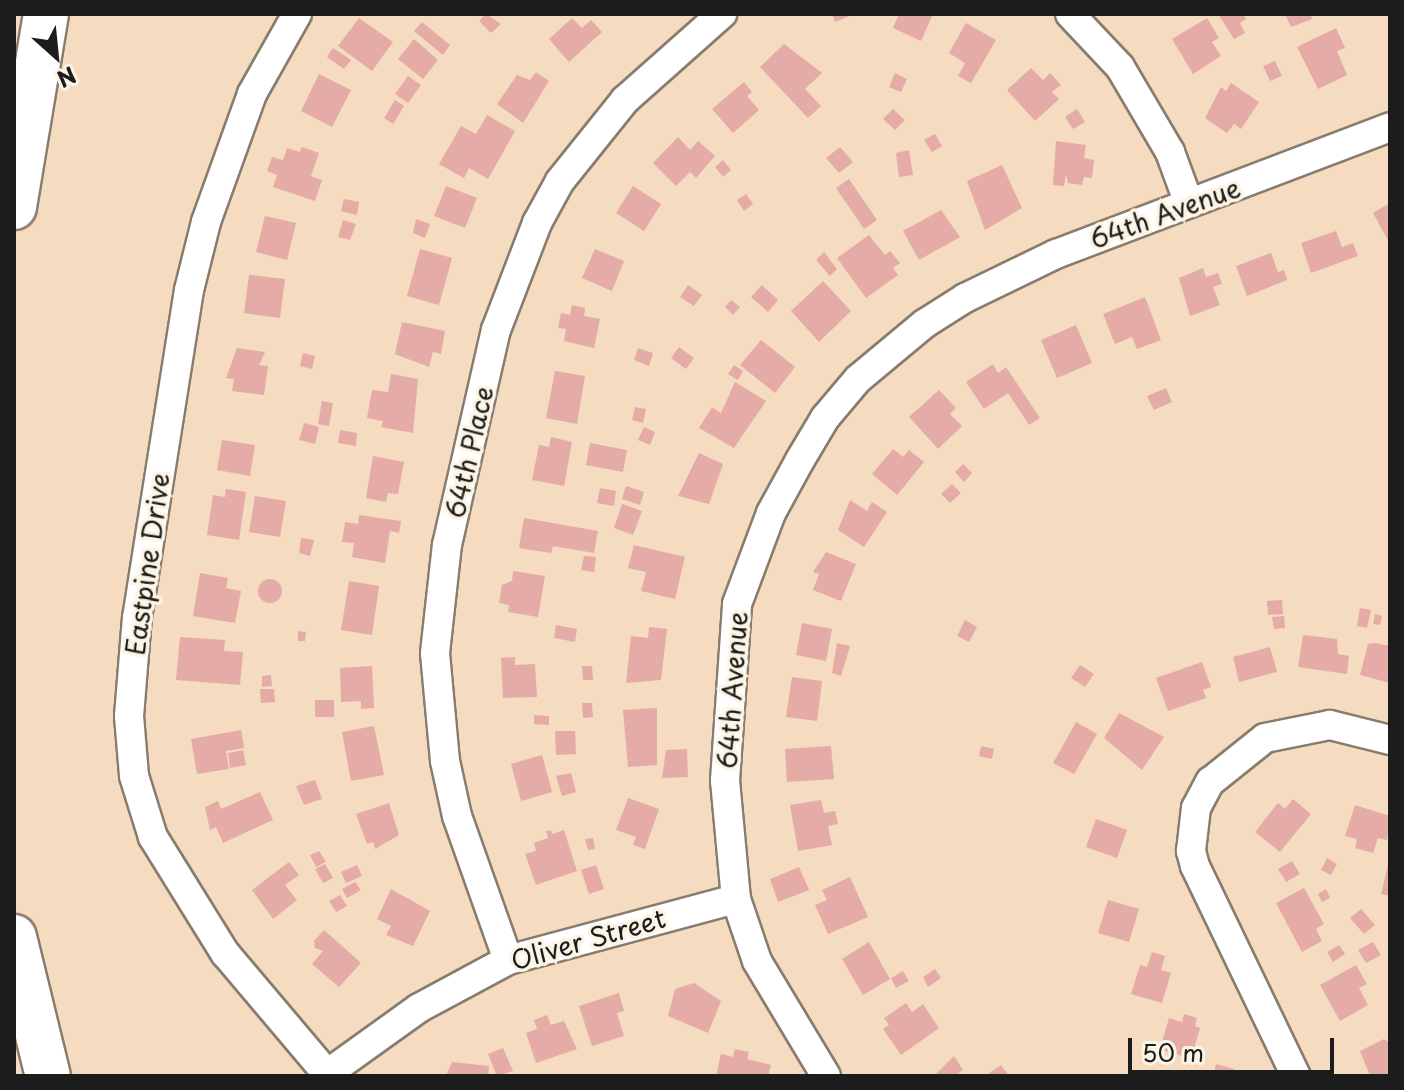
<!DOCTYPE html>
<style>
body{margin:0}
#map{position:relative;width:1404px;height:1090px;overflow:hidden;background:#f5dbbf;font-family:"Playpen Sans",sans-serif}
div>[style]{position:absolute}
.building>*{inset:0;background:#e5aba6}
.round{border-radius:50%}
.roads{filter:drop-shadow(2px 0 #887c6e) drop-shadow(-2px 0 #887c6e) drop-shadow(0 2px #887c6e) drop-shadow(0 -2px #887c6e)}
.minor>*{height:28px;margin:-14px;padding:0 14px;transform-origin:14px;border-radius:14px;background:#fff}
.motorway>*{height:44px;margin:-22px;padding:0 22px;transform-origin:22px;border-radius:22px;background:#fff}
span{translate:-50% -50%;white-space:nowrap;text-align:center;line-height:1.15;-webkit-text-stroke:7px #fcf5e5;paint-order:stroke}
.street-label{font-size:26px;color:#1c1c1c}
.frame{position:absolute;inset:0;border:16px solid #1c1c1c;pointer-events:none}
.north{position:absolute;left:16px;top:16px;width:80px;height:80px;-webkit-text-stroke:6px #fcf5e5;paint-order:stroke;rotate:153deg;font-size:22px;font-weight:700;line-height:32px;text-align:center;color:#1c1c1c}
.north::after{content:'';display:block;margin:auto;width:28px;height:36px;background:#1c1c1c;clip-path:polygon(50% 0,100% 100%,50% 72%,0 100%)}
.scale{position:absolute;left:1128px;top:1038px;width:206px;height:36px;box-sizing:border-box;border:4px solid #1c1c1c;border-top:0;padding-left:10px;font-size:24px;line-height:28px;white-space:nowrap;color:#1c1c1c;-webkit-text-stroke:6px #fcf5e5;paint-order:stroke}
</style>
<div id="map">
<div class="building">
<div style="clip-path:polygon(486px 14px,501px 24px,491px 33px,479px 21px)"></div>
<div style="clip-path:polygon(832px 14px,855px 14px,835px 22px)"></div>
<div style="clip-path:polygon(899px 14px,933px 14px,921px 41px,893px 28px)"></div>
<div style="clip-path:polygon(1218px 14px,1243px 14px,1246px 19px,1240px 23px,1245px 33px,1234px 39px)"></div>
<div style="clip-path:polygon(1310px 14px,1312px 19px,1291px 27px,1286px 16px)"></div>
<div style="clip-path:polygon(359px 18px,393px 42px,372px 71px,338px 46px)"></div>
<div style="clip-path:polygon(572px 18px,582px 28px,591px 20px,602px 32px,569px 62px,549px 39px)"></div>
<div style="clip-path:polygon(1207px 18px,1219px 38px,1212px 42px,1221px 56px,1193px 74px,1172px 39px)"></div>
<div style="clip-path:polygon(422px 22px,450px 45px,443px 55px,414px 31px)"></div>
<div style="clip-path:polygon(966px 23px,996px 40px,971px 83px,958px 76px,965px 63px,949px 53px)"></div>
<div style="clip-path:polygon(1336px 28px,1345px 48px,1337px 51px,1347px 75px,1318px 89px,1297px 47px)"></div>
<div style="clip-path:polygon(414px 39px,438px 60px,423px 79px,398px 59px)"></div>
<div style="clip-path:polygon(784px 44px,822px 73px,805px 89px,821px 106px,808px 118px,760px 67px)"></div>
<div style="clip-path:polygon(333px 48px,351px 60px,344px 69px,327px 57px)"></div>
<div style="clip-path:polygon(1275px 61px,1282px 76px,1270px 81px,1263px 66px)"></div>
<div style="clip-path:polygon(1031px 68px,1043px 80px,1050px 73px,1061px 85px,1052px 92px,1059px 99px,1035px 121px,1007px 90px)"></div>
<div style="clip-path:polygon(536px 72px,549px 81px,523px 123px,497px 104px,517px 75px,530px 80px)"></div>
<div style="clip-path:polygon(895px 73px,907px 79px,901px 92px,889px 87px)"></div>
<div style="clip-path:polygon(319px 74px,351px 90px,332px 127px,301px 111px)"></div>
<div style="clip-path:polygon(408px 76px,421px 85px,408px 103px,395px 94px)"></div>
<div style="clip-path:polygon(744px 82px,752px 92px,747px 96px,759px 110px,733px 133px,712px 109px)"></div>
<div style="clip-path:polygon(1231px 83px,1259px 102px,1241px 129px,1234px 124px,1227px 133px,1205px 118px,1221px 87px,1226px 91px)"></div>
<div style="clip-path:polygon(395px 100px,404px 106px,393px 124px,384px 118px)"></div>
<div style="clip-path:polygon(893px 109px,905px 120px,895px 130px,883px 119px)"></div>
<div style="clip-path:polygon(1077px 109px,1085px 122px,1073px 129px,1065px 117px)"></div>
<div style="clip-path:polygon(487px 115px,515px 131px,488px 179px,469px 168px,464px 178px,439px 164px,461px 126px,476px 134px)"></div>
<div style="clip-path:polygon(935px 134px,942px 146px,932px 152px,924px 140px)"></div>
<div style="clip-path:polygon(678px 137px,690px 150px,698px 141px,715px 156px,696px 178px,690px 172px,676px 186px,653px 163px)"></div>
<div style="clip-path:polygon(1056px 141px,1086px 145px,1084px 158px,1094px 160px,1092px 178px,1084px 177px,1082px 185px,1068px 183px,1066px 174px,1064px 186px,1053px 185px)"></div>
<div style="clip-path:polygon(302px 147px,319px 153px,311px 176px,322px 180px,315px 201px,273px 187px,277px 175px,267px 171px,272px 157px,283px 160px,287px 148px,300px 152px)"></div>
<div style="clip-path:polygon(840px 147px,853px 162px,839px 173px,826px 158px)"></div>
<div style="clip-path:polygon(909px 150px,913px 175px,899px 177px,896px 153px)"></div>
<div style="clip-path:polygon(723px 160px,731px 170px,723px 177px,715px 167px)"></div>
<div style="clip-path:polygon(1002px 165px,1022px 208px,985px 230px,967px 181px)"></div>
<div style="clip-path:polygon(849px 179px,877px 220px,864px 229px,836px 188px)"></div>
<div style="clip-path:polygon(446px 186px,477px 198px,465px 228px,434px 216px)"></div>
<div style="clip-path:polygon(633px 186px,661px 204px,644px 231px,616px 213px)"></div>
<div style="clip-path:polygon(746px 194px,753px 204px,744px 211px,737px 200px)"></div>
<div style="clip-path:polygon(344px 199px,359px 202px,357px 215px,341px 211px)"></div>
<div style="clip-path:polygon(1390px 203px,1390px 244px,1373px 213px)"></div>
<div style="clip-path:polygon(941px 210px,960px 237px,919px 260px,903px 231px)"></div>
<div style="clip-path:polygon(265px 216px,296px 223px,287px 260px,256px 252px)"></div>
<div style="clip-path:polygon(416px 219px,430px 224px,425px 238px,413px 233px)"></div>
<div style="clip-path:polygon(343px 220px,356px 224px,350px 240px,338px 237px)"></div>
<div style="clip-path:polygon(1336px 231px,1342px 247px,1353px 243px,1358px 256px,1311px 273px,1301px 243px)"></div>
<div style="clip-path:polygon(869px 235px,885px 255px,890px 251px,900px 263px,893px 268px,898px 275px,866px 298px,837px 258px)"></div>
<div style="clip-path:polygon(420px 249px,452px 258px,439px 305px,407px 296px)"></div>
<div style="clip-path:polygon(595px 249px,624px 261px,612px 291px,582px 278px)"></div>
<div style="clip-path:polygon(824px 252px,837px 269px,830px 276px,816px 260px)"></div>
<div style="clip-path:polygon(1271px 253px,1278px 272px,1284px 270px,1287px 280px,1247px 296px,1236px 266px)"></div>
<div style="clip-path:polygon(1203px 268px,1206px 277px,1218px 273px,1222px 284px,1213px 287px,1220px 305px,1190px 316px,1179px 278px)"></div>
<div style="clip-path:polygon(249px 275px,285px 279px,280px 318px,244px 313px)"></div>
<div style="clip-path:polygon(823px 281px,851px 311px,819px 342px,791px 311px)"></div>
<div style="clip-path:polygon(688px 285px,702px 295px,694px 306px,680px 297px)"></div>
<div style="clip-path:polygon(762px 285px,778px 300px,768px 312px,751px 297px)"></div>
<div style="clip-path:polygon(1145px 297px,1161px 340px,1137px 349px,1132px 337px,1115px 344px,1103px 314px)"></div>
<div style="clip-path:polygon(731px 300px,740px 307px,733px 315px,725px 307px)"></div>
<div style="clip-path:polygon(572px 305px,585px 308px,584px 316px,600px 319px,594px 348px,564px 341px,566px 329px,558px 328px,561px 313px,570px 315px)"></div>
<div style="clip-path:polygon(402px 322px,445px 331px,441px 354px,433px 352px,429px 367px,395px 354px)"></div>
<div style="clip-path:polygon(1076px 325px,1092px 363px,1057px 378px,1041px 340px)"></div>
<div style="clip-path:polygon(761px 340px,795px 367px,775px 393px,740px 365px)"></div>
<div style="clip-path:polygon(679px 347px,694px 358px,686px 369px,671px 358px)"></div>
<div style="clip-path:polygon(237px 348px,265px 352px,259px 365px,268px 366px,264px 395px,232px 391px,234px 379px,226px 378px)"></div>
<div style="clip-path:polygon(638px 348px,653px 353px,649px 366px,634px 360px)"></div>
<div style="clip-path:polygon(303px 353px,315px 356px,312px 369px,300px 366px)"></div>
<div style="clip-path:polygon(993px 364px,998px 373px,1006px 367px,1040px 418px,1029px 425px,1008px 393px,984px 409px,966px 382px)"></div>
<div style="clip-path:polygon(734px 365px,743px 371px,738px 380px,728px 374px)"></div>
<div style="clip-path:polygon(555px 371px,585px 376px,577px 424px,546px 418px)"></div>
<div style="clip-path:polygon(391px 374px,418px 379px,413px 433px,381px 427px,383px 421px,367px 418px,372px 390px,388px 392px)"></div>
<div style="clip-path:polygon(735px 382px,766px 401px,734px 448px,699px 428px,712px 407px,721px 413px)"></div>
<div style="clip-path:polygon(1166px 388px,1172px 402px,1154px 410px,1147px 396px)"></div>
<div style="clip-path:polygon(939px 390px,956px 408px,950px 414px,962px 426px,938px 449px,909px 417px)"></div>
<div style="clip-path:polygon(322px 401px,333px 403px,329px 426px,318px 424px)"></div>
<div style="clip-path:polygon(635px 407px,646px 409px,643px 423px,632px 420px)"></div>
<div style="clip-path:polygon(304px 423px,319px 427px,315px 444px,299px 440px)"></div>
<div style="clip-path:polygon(644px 427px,655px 432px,650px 445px,638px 440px)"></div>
<div style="clip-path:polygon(340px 430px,357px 433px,356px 446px,338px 443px)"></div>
<div style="clip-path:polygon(551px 437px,572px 442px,564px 486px,532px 480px,539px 445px,549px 447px)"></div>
<div style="clip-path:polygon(222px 440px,255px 445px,250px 476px,217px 470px)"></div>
<div style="clip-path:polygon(590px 443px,627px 450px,623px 472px,586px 465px)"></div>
<div style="clip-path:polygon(893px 449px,903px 457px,909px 450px,924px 462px,897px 495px,872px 474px)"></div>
<div style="clip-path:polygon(699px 453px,723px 464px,709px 504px,678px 496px)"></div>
<div style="clip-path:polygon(373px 456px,404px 462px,398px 494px,388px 493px,386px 502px,366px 498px)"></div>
<div style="clip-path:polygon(963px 464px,972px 473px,964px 482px,955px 472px)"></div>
<div style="clip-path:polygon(952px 484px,961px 493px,950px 503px,941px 494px)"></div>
<div style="clip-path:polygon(626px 486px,644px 492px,640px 505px,622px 499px)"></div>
<div style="clip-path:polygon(600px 488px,616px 491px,614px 506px,597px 503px)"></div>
<div style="clip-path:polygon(226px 489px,246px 492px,239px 540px,207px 535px,213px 495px,225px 497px)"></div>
<div style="clip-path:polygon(255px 496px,286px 501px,280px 537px,249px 532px)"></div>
<div style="clip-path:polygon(850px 500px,867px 511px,872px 502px,887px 512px,864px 547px,838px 530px)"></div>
<div style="clip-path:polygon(622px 504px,642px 511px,633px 535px,614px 528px)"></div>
<div style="clip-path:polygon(359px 515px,401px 521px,399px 533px,390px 531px,385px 563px,352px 557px,354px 543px,342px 542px,345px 522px,358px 524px)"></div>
<div style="clip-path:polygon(524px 518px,598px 531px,594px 553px,553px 546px,551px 553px,519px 548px)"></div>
<div style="clip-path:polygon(301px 538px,314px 540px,310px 556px,299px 553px)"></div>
<div style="clip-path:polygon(634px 545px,685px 557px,675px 599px,641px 591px,646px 572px,628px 568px)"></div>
<div style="clip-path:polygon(826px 552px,856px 564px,841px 601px,813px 590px,819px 574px,813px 572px)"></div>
<div style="clip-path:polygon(584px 556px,596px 557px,594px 572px,581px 570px)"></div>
<div style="clip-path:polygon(513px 571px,545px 576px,538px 617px,508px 612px,509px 605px,499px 603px,502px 585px,512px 581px)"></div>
<div style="clip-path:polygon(200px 573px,228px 578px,226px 588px,241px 591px,235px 623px,193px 616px)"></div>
<div class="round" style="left:258px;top:579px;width:24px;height:24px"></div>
<div style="clip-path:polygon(349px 581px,379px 586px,372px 635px,341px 630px)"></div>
<div style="clip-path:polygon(1282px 600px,1283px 614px,1268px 615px,1267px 601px)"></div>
<div style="clip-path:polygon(1360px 608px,1371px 610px,1367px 628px,1357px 626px)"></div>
<div style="clip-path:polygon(1375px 614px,1382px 616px,1380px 625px,1373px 624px)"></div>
<div style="clip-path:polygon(1284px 616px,1285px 628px,1274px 629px,1272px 617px)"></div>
<div style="clip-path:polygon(965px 620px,977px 627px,969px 642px,957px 636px)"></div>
<div style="clip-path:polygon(802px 623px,832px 629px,826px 661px,796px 655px)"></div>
<div style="clip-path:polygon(556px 625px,577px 629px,575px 642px,554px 638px)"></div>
<div style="clip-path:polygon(649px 627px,667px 629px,661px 680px,626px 683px,631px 636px,648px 638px)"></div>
<div style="clip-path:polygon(298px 631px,306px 632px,305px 641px,298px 641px)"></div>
<div style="clip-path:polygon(1303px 635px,1337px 639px,1338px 654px,1349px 656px,1347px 674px,1298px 667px)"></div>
<div style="clip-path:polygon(180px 637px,225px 640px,224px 651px,243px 652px,240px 685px,176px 680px)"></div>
<div style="clip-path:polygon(837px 643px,850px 646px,841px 676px,832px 673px)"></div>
<div style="clip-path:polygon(1376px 643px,1390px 646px,1390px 683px,1360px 675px,1368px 644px)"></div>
<div style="clip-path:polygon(1270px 647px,1277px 672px,1239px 682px,1233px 657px)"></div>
<div style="clip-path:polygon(515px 657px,515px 665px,535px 664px,537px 697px,503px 698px,501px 658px)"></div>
<div style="clip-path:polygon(1202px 662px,1211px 687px,1203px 690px,1206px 698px,1168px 711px,1156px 678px)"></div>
<div style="clip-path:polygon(1080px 665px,1094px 674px,1085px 687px,1071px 678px)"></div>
<div style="clip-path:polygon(372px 666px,374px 708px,361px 709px,361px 701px,341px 702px,340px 668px)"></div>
<div style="clip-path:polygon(582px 666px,592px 666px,593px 680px,583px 680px)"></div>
<div style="clip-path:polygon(271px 675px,272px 686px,262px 687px,262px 676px)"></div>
<div style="clip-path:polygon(792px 677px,822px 681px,817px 721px,786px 717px)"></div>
<div style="clip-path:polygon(260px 689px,274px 689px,275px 702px,261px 703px)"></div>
<div style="clip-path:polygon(315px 700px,334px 700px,334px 717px,315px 717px)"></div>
<div style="clip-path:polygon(582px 703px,592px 703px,593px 717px,583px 718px)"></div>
<div style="clip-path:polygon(657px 708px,657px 765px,628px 767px,623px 710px)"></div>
<div style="clip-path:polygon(1119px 713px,1164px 737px,1142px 770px,1104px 738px)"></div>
<div style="clip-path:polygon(534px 715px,549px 716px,549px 725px,534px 724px)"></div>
<div style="clip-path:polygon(1076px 722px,1097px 734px,1074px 774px,1053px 763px)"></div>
<div style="clip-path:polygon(374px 726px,384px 775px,351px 781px,342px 732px)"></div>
<div style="clip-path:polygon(241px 730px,244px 748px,226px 751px,229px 769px,197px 774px,191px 739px)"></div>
<div style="clip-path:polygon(555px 731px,575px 731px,576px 754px,556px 755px)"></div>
<div style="clip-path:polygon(831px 746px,834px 779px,787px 782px,785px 749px)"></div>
<div style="clip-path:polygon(981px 746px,994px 749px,992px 759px,979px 756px)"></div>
<div style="clip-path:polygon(687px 749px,688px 777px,662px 778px,666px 750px)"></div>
<div style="clip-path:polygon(243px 750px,246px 765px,230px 768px,228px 753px)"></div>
<div style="clip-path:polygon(542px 755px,552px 792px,521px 801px,511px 764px)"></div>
<div style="clip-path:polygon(571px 773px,576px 792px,562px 796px,556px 776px)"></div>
<div style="clip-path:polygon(315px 780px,322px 799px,304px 805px,296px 786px)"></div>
<div style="clip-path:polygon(260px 792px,273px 820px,223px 843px,216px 827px,210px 830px,205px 807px,218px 801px,221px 809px)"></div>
<div style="clip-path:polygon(628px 798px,659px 809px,645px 849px,633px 845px,636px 837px,616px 830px)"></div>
<div style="clip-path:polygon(1293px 799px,1311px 814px,1280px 852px,1255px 832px,1278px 803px,1285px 809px)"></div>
<div style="clip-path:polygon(821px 800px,824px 813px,835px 811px,838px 824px,828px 826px,832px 845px,798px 851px,790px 805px)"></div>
<div style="clip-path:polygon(389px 803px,399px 835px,375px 849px,373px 842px,367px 844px,356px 814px)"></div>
<div style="clip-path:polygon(1355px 805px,1390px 816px,1387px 840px,1378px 838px,1373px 853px,1355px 848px,1357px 839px,1345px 836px)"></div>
<div style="clip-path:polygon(1096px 819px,1127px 830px,1117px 858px,1086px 847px)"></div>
<div style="clip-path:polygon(551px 830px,552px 834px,564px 830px,577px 871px,536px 885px,525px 854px,536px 851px,534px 843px,548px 838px,546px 831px)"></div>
<div style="clip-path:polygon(593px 838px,595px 849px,588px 850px,585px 839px)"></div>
<div style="clip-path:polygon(319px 851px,326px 862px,316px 867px,310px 855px)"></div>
<div style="clip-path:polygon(1327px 858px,1337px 864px,1331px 875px,1321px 870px)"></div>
<div style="clip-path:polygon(1292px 861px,1300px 874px,1286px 882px,1278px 869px)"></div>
<div style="clip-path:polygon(1389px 861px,1390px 861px,1390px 896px,1381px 894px)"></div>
<div style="clip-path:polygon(289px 862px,299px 875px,285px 885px,297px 900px,273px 919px,252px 890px)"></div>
<div style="clip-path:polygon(325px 864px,333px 878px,323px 883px,315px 869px)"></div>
<div style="clip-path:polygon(357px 865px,362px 876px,346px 883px,341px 872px)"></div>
<div style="clip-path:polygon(596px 865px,604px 889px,589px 894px,581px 870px)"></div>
<div style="clip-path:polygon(799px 867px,809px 890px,778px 902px,770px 879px)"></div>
<div style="clip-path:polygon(850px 877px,868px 917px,828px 934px,815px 905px,827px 900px,822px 890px)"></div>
<div style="clip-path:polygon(355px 882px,361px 890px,347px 898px,342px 889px)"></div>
<div style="clip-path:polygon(1304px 888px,1324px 924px,1316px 929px,1322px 941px,1302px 952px,1276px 903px)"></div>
<div style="clip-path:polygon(391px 889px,430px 911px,413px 946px,386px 935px,391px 926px,377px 919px)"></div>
<div style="clip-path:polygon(1326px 889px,1330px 898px,1322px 902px,1318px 894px)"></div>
<div style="clip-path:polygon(340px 895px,347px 906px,336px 912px,329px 901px)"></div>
<div style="clip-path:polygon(1108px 900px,1139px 909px,1129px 942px,1098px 933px)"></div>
<div style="clip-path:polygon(1361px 909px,1375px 925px,1364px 934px,1350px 918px)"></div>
<div style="clip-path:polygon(324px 930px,361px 963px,339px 987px,312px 964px,323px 951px,315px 948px,314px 941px)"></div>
<div style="clip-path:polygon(869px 942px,890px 979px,863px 995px,842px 959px)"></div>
<div style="clip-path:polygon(1373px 942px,1381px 955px,1366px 963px,1358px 950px)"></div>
<div style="clip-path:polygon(1339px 945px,1345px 954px,1333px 962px,1327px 952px)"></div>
<div style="clip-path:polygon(1152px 952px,1165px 956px,1161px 970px,1171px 973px,1162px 1003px,1131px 994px,1140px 965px,1147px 967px)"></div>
<div style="clip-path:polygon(1356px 965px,1367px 984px,1359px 988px,1368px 1005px,1340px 1021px,1320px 985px)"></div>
<div style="clip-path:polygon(935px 969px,941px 978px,928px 987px,923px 977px)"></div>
<div style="clip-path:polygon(903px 971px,909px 981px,896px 988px,891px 978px)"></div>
<div style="clip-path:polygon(694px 983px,721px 1001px,708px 1033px,668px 1016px,675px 989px)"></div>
<div style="clip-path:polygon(619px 993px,624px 1011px,617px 1013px,624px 1036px,592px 1046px,579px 1006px)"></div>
<div style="clip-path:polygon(906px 1003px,912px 1012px,923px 1004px,939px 1028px,901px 1055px,883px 1029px,889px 1025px,884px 1018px)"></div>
<div style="clip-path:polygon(1184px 1014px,1197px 1018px,1195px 1026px,1200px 1028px,1191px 1059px,1160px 1049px,1169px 1018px,1182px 1022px)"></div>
<div style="clip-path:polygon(547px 1015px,551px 1025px,564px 1021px,577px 1049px,536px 1063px,526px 1033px,537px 1029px,534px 1020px)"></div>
<div style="clip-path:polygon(1384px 1039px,1390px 1043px,1390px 1076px,1370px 1076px,1360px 1051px)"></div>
<div style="clip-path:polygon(503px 1048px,513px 1071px,497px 1076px,488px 1054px)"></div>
<div style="clip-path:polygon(735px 1049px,749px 1052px,747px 1059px,771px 1065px,768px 1076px,716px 1076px,721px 1054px,733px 1057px)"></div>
<div style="clip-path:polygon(954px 1056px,963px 1070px,954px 1076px,934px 1076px)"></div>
<div style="clip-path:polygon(452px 1062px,489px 1066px,488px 1076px,446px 1076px)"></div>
<div style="clip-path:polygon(1216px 1064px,1234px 1069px,1232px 1076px,1213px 1076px)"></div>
<div style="clip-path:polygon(1001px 1065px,1009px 1076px,985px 1076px)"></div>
</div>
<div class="roads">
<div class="minor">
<div style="left:297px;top:14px;width:92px;rotate:119.4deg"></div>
<div style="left:252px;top:94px;width:136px;rotate:109.8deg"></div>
<div style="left:206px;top:222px;width:70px;rotate:104deg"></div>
<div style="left:189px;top:290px;width:331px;rotate:99deg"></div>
<div style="left:137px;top:617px;width:99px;rotate:94.6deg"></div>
<div style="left:129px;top:716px;width:60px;rotate:85.2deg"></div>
<div style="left:134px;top:776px;width:64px;rotate:72.7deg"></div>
<div style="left:153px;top:837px;width:137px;rotate:58.2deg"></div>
<div style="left:225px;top:953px;width:161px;rotate:49.8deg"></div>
<div style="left:1070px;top:14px;width:73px;rotate:46.7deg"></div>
<div style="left:1120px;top:67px;width:99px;rotate:59.5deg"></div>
<div style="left:1170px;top:152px;width:52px;rotate:69.8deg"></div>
<div style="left:508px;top:960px;width:153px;rotate:-109.5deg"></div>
<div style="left:457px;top:816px;width:56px;rotate:-102.3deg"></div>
<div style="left:445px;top:761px;width:108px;rotate:-95.3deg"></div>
<div style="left:435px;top:653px;width:109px;rotate:-83.7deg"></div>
<div style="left:447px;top:545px;width:221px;rotate:-77.2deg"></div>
<div style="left:496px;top:330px;width:115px;rotate:-69deg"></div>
<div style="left:537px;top:223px;width:48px;rotate:-61.3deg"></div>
<div style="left:560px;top:181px;width:104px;rotate:-51.3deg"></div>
<div style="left:625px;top:100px;width:130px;rotate:-41.6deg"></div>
<div style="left:327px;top:1074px;width:113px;rotate:-35.7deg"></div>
<div style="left:419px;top:1008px;width:101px;rotate:-28.3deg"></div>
<div style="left:508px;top:960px;width:236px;rotate:-15deg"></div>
<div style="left:826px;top:1076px;width:134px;rotate:-121deg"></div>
<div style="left:757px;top:961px;width:65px;rotate:-108.7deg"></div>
<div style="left:736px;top:899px;width:119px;rotate:-95.3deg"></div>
<div style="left:725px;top:781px;width:177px;rotate:-86.1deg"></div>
<div style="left:737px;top:604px;width:97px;rotate:-69.5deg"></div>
<div style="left:771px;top:513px;width:60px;rotate:-61.3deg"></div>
<div style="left:800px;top:460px;width:49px;rotate:-59.2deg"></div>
<div style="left:825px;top:418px;width:51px;rotate:-49.8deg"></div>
<div style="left:858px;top:379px;width:86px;rotate:-39.8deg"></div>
<div style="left:924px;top:324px;width:49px;rotate:-32.4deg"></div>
<div style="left:965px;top:298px;width:101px;rotate:-25.8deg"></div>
<div style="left:1056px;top:254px;width:357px;rotate:-20.8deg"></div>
<div style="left:1296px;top:1076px;width:233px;rotate:-115.7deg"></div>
<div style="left:1195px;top:866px;width:16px;rotate:-105deg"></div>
<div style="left:1191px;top:851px;width:43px;rotate:-83.4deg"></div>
<div style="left:1196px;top:808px;width:30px;rotate:-62deg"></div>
<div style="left:1210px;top:782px;width:70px;rotate:-38.7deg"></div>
<div style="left:1265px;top:738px;width:66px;rotate:-11.3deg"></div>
<div style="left:1330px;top:725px;width:62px;rotate:14deg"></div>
</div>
<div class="motorway">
<div style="left:14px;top:207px;width:196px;rotate:-80.6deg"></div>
<div style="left:14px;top:937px;width:143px;rotate:76.3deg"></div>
</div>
</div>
<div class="street-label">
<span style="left:1165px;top:213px;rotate:-20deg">64th Avenue</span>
<span style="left:469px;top:452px;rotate:-77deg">64th Place</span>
<span style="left:147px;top:564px;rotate:-82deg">Eastpine Drive</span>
<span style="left:732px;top:690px;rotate:-86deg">64th Avenue</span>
<span style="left:588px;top:939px;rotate:-16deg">Oliver Street</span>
</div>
<div class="frame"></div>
<div class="north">N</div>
<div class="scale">50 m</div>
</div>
